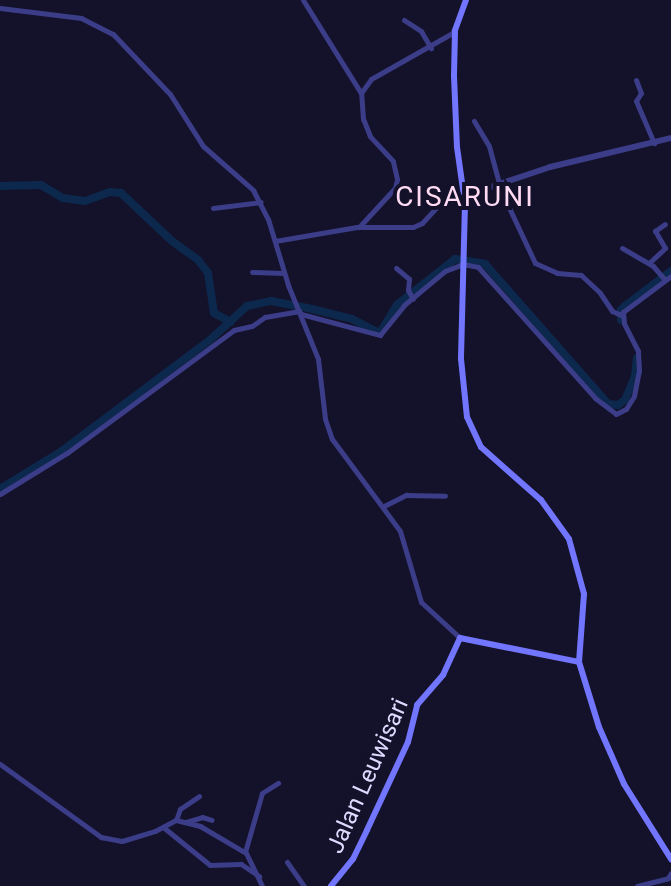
<!DOCTYPE html>
<style>
body{margin:0}
#map{position:relative;width:671px;height:886px;overflow:hidden;background:#14112a;font-family:Roboto,sans-serif}
div>[style]{position:absolute}
.river>*{height:8px;margin:-4px;padding:0 4px;transform-origin:4px;border-radius:4px;background:#0d284d}
.minor>*{height:5px;margin:-2.5px;padding:0 2.5px;transform-origin:2.5px;border-radius:2.5px;background:#3c3d89}
.tertiary>*{height:6px;margin:-3px;padding:0 3px;transform-origin:3px;border-radius:3px;background:#3c3d89}
.secondary>*{height:6px;margin:-3px;padding:0 3px;transform-origin:3px;border-radius:3px;background:#7275fe}
span{translate:-50% -50%;white-space:nowrap;text-align:center;line-height:1.15;-webkit-text-stroke:8px #14112a;paint-order:stroke}
.street-label{font-size:24px;color:#dddaff}
.quarter-label{font-size:28px;color:#ffdcf4;letter-spacing:2px}
</style>
<div id="map">
<div class="river">
<div style="left:0;top:186px;width:41px;rotate:-1.4deg"></div>
<div style="left:41px;top:185px;width:26px;rotate:31deg"></div>
<div style="left:63px;top:198px;width:22px;rotate:8deg"></div>
<div style="left:85px;top:201px;width:27px;rotate:-20deg"></div>
<div style="left:110px;top:192px;width:11px;rotate:5deg"></div>
<div style="left:121px;top:193px;width:70px;rotate:43.3deg"></div>
<div style="left:172px;top:241px;width:32px;rotate:36deg"></div>
<div style="left:198px;top:260px;width:16px;rotate:52deg"></div>
<div style="left:208px;top:273px;width:40px;rotate:81.5deg"></div>
<div style="left:214px;top:313px;width:19px;rotate:28deg"></div>
<div style="left:621px;top:320px;width:10px;rotate:-90deg"></div>
<div style="left:621px;top:310px;width:6px;rotate:-45deg"></div>
<div style="left:625px;top:306px;width:58px;rotate:-37.3deg"></div>
<div style="left:0;top:489px;width:73px;rotate:-31.5deg"></div>
<div style="left:62px;top:451px;width:185px;rotate:-36.9deg"></div>
<div style="left:210px;top:340px;width:50px;rotate:-42.6deg"></div>
<div style="left:247px;top:306px;width:25px;rotate:-12deg"></div>
<div style="left:271px;top:301px;width:42px;rotate:11deg"></div>
<div style="left:312px;top:309px;width:41px;rotate:14deg"></div>
<div style="left:352px;top:319px;width:31px;rotate:27deg"></div>
<div style="left:380px;top:333px;width:33px;rotate:-59deg"></div>
<div style="left:397px;top:305px;width:74px;rotate:-38.4deg"></div>
<div style="left:455px;top:259px;width:30px;rotate:9deg"></div>
<div style="left:485px;top:264px;width:186px;rotate:48.7deg"></div>
<div style="left:608px;top:404px;width:10px;rotate:6deg"></div>
<div style="left:618px;top:405px;width:9px;rotate:-36deg"></div>
<div style="left:625px;top:400px;width:26px;rotate:-67deg"></div>
<div style="left:635px;top:376px;width:18px;rotate:-84deg"></div>
</div>
<div class="minor">
<div style="left:303px;top:0;width:110px;rotate:58.1deg"></div>
<div style="left:0;top:8px;width:82px;rotate:7deg"></div>
<div style="left:81px;top:18px;width:36px;rotate:27deg"></div>
<div style="left:113px;top:34px;width:83px;rotate:46.5deg"></div>
<div style="left:170px;top:94px;width:62px;rotate:57.6deg"></div>
<div style="left:203px;top:146px;width:67px;rotate:41.3deg"></div>
<div style="left:253px;top:190px;width:33px;rotate:63deg"></div>
<div style="left:268px;top:219px;width:69px;rotate:73.1deg"></div>
<div style="left:288px;top:285px;width:80px;rotate:67.9deg"></div>
<div style="left:318px;top:359px;width:60px;rotate:83.3deg"></div>
<div style="left:325px;top:419px;width:21px;rotate:71deg"></div>
<div style="left:332px;top:439px;width:114px;rotate:53.5deg"></div>
<div style="left:400px;top:531px;width:74px;rotate:73.5deg"></div>
<div style="left:421px;top:602px;width:53px;rotate:42.7deg"></div>
<div style="left:404px;top:20px;width:20px;rotate:33deg"></div>
<div style="left:421px;top:31px;width:20px;rotate:60deg"></div>
<div style="left:636px;top:80px;width:14px;rotate:69deg"></div>
<div style="left:641px;top:93px;width:9px;rotate:122deg"></div>
<div style="left:636px;top:101px;width:46px;rotate:66.8deg"></div>
<div style="left:474px;top:121px;width:29px;rotate:59deg"></div>
<div style="left:489px;top:146px;width:39px;rotate:75deg"></div>
<div style="left:498px;top:184px;width:87px;rotate:64.9deg"></div>
<div style="left:535px;top:263px;width:24px;rotate:24deg"></div>
<div style="left:557px;top:273px;width:24px;rotate:5deg"></div>
<div style="left:581px;top:275px;width:26px;rotate:43deg"></div>
<div style="left:600px;top:293px;width:22px;rotate:56deg"></div>
<div style="left:612px;top:311px;width:12px;rotate:24deg"></div>
<div style="left:213px;top:208px;width:48px;rotate:-7.1deg"></div>
<div style="left:359px;top:227px;width:53px;rotate:-47.3deg"></div>
<div style="left:395px;top:188px;width:9px;rotate:-77deg"></div>
<div style="left:397px;top:179px;width:18px;rotate:-103deg"></div>
<div style="left:393px;top:161px;width:34px;rotate:-133deg"></div>
<div style="left:370px;top:136px;width:18px;rotate:-112deg"></div>
<div style="left:363px;top:119px;width:26px;rotate:-94deg"></div>
<div style="left:361px;top:93px;width:17px;rotate:-54deg"></div>
<div style="left:371px;top:79px;width:95px;rotate:-29.5deg"></div>
<div style="left:275px;top:241px;width:83px;rotate:-9.7deg"></div>
<div style="left:357px;top:227px;width:56px"></div>
<div style="left:413px;top:227px;width:10px;rotate:-24deg"></div>
<div style="left:422px;top:223px;width:22px;rotate:-47deg"></div>
<div style="left:437px;top:207px;width:29px;rotate:-22deg"></div>
<div style="left:622px;top:248px;width:36px;rotate:30deg"></div>
<div style="left:653px;top:266px;width:18px;rotate:49deg"></div>
<div style="left:649px;top:263px;width:22px;rotate:-43deg"></div>
<div style="left:665px;top:248px;width:20px;rotate:-120deg"></div>
<div style="left:655px;top:231px;width:12px;rotate:-35deg"></div>
<div style="left:396px;top:268px;width:17px;rotate:40deg"></div>
<div style="left:409px;top:279px;width:11px;rotate:95deg"></div>
<div style="left:408px;top:290px;width:10px;rotate:61deg"></div>
<div style="left:252px;top:272px;width:32px;rotate:2deg"></div>
<div style="left:301px;top:314px;width:82px;rotate:14.9deg"></div>
<div style="left:380px;top:335px;width:38px;rotate:-51deg"></div>
<div style="left:404px;top:305px;width:53px;rotate:-39.7deg"></div>
<div style="left:445px;top:271px;width:19px;rotate:-21deg"></div>
<div style="left:463px;top:264px;width:15px;rotate:11deg"></div>
<div style="left:478px;top:267px;width:176px;rotate:48.2deg"></div>
<div style="left:595px;top:398px;width:26px;rotate:37deg"></div>
<div style="left:616px;top:414px;width:11px;rotate:-27deg"></div>
<div style="left:626px;top:409px;width:15px;rotate:-58deg"></div>
<div style="left:634px;top:396px;width:25px;rotate:-79deg"></div>
<div style="left:639px;top:371px;width:20px;rotate:-93deg"></div>
<div style="left:638px;top:351px;width:31px;rotate:-117deg"></div>
<div style="left:624px;top:323px;width:11px;rotate:-95deg"></div>
<div style="left:623px;top:312px;width:60px;rotate:-36.9deg"></div>
<div style="left:0;top:494px;width:79px;rotate:-31.5deg"></div>
<div style="left:67px;top:453px;width:207px;rotate:-36.4deg"></div>
<div style="left:234px;top:330px;width:18px;rotate:-13deg"></div>
<div style="left:252px;top:326px;width:16px;rotate:-35deg"></div>
<div style="left:265px;top:317px;width:35px;rotate:-10deg"></div>
<div style="left:384px;top:506px;width:25px;rotate:-27deg"></div>
<div style="left:406px;top:495px;width:39px;rotate:1deg"></div>
<div style="left:0;top:764px;width:125px;rotate:35.9deg"></div>
<div style="left:101px;top:837px;width:21px;rotate:11deg"></div>
<div style="left:122px;top:841px;width:34px;rotate:-17deg"></div>
<div style="left:155px;top:831px;width:24px;rotate:-28deg"></div>
<div style="left:176px;top:820px;width:25px;rotate:14deg"></div>
<div style="left:200px;top:826px;width:53px;rotate:30.4deg"></div>
<div style="left:246px;top:853px;width:37px;rotate:64deg"></div>
<div style="left:176px;top:820px;width:12px;rotate:-70deg"></div>
<div style="left:180px;top:809px;width:23px;rotate:-34deg"></div>
<div style="left:186px;top:822px;width:17px;rotate:-17deg"></div>
<div style="left:202px;top:817px;width:10px;rotate:17deg"></div>
<div style="left:163px;top:827px;width:60px;rotate:39deg"></div>
<div style="left:210px;top:865px;width:31px;rotate:-2deg"></div>
<div style="left:241px;top:864px;width:22px;rotate:34deg"></div>
<div style="left:245px;top:852px;width:61px;rotate:-73.9deg"></div>
<div style="left:262px;top:793px;width:19px;rotate:-32deg"></div>
<div style="left:287px;top:862px;width:29px;rotate:55deg"></div>
<div style="left:637px;top:886px;width:32px;rotate:-14deg"></div>
<div style="left:668px;top:878px;width:6px;rotate:-59deg"></div>
</div>
<div class="tertiary">
<div style="left:464px;top:196px;width:91px;rotate:-18.6deg"></div>
<div style="left:550px;top:167px;width:124px;rotate:-13.5deg"></div>
</div>
<div class="secondary">
<div style="left:466px;top:0;width:33px;rotate:110deg"></div>
<div style="left:455px;top:31px;width:45px;rotate:91.3deg"></div>
<div style="left:454px;top:76px;width:71px;rotate:87.6deg"></div>
<div style="left:457px;top:147px;width:58px;rotate:82deg"></div>
<div style="left:465px;top:204px;width:155px;rotate:91.5deg"></div>
<div style="left:461px;top:359px;width:58px;rotate:84.1deg"></div>
<div style="left:467px;top:417px;width:33px;rotate:65deg"></div>
<div style="left:481px;top:447px;width:80px;rotate:41.5deg"></div>
<div style="left:541px;top:500px;width:48px;rotate:54.3deg"></div>
<div style="left:569px;top:539px;width:57px;rotate:74.7deg"></div>
<div style="left:584px;top:594px;width:68px;rotate:94.2deg"></div>
<div style="left:579px;top:662px;width:68px;rotate:72.9deg"></div>
<div style="left:599px;top:727px;width:62px;rotate:66.3deg"></div>
<div style="left:624px;top:784px;width:89px;rotate:57.9deg"></div>
<div style="left:331px;top:886px;width:35px;rotate:-51deg"></div>
<div style="left:353px;top:859px;width:32px;rotate:-64deg"></div>
<div style="left:367px;top:830px;width:97px;rotate:-65deg"></div>
<div style="left:408px;top:742px;width:38px;rotate:-76deg"></div>
<div style="left:417px;top:705px;width:40px;rotate:-49deg"></div>
<div style="left:443px;top:675px;width:41px;rotate:-65.3deg"></div>
<div style="left:460px;top:638px;width:121px;rotate:11.4deg"></div>
</div>
<div class="street-label">
<span style="left:368px;top:776px;rotate:-66deg">Jalan Leuwisari</span>
</div>
<div class="quarter-label">
<span style="left:465px;top:197px">CISARUNI</span>
</div>
</div>
